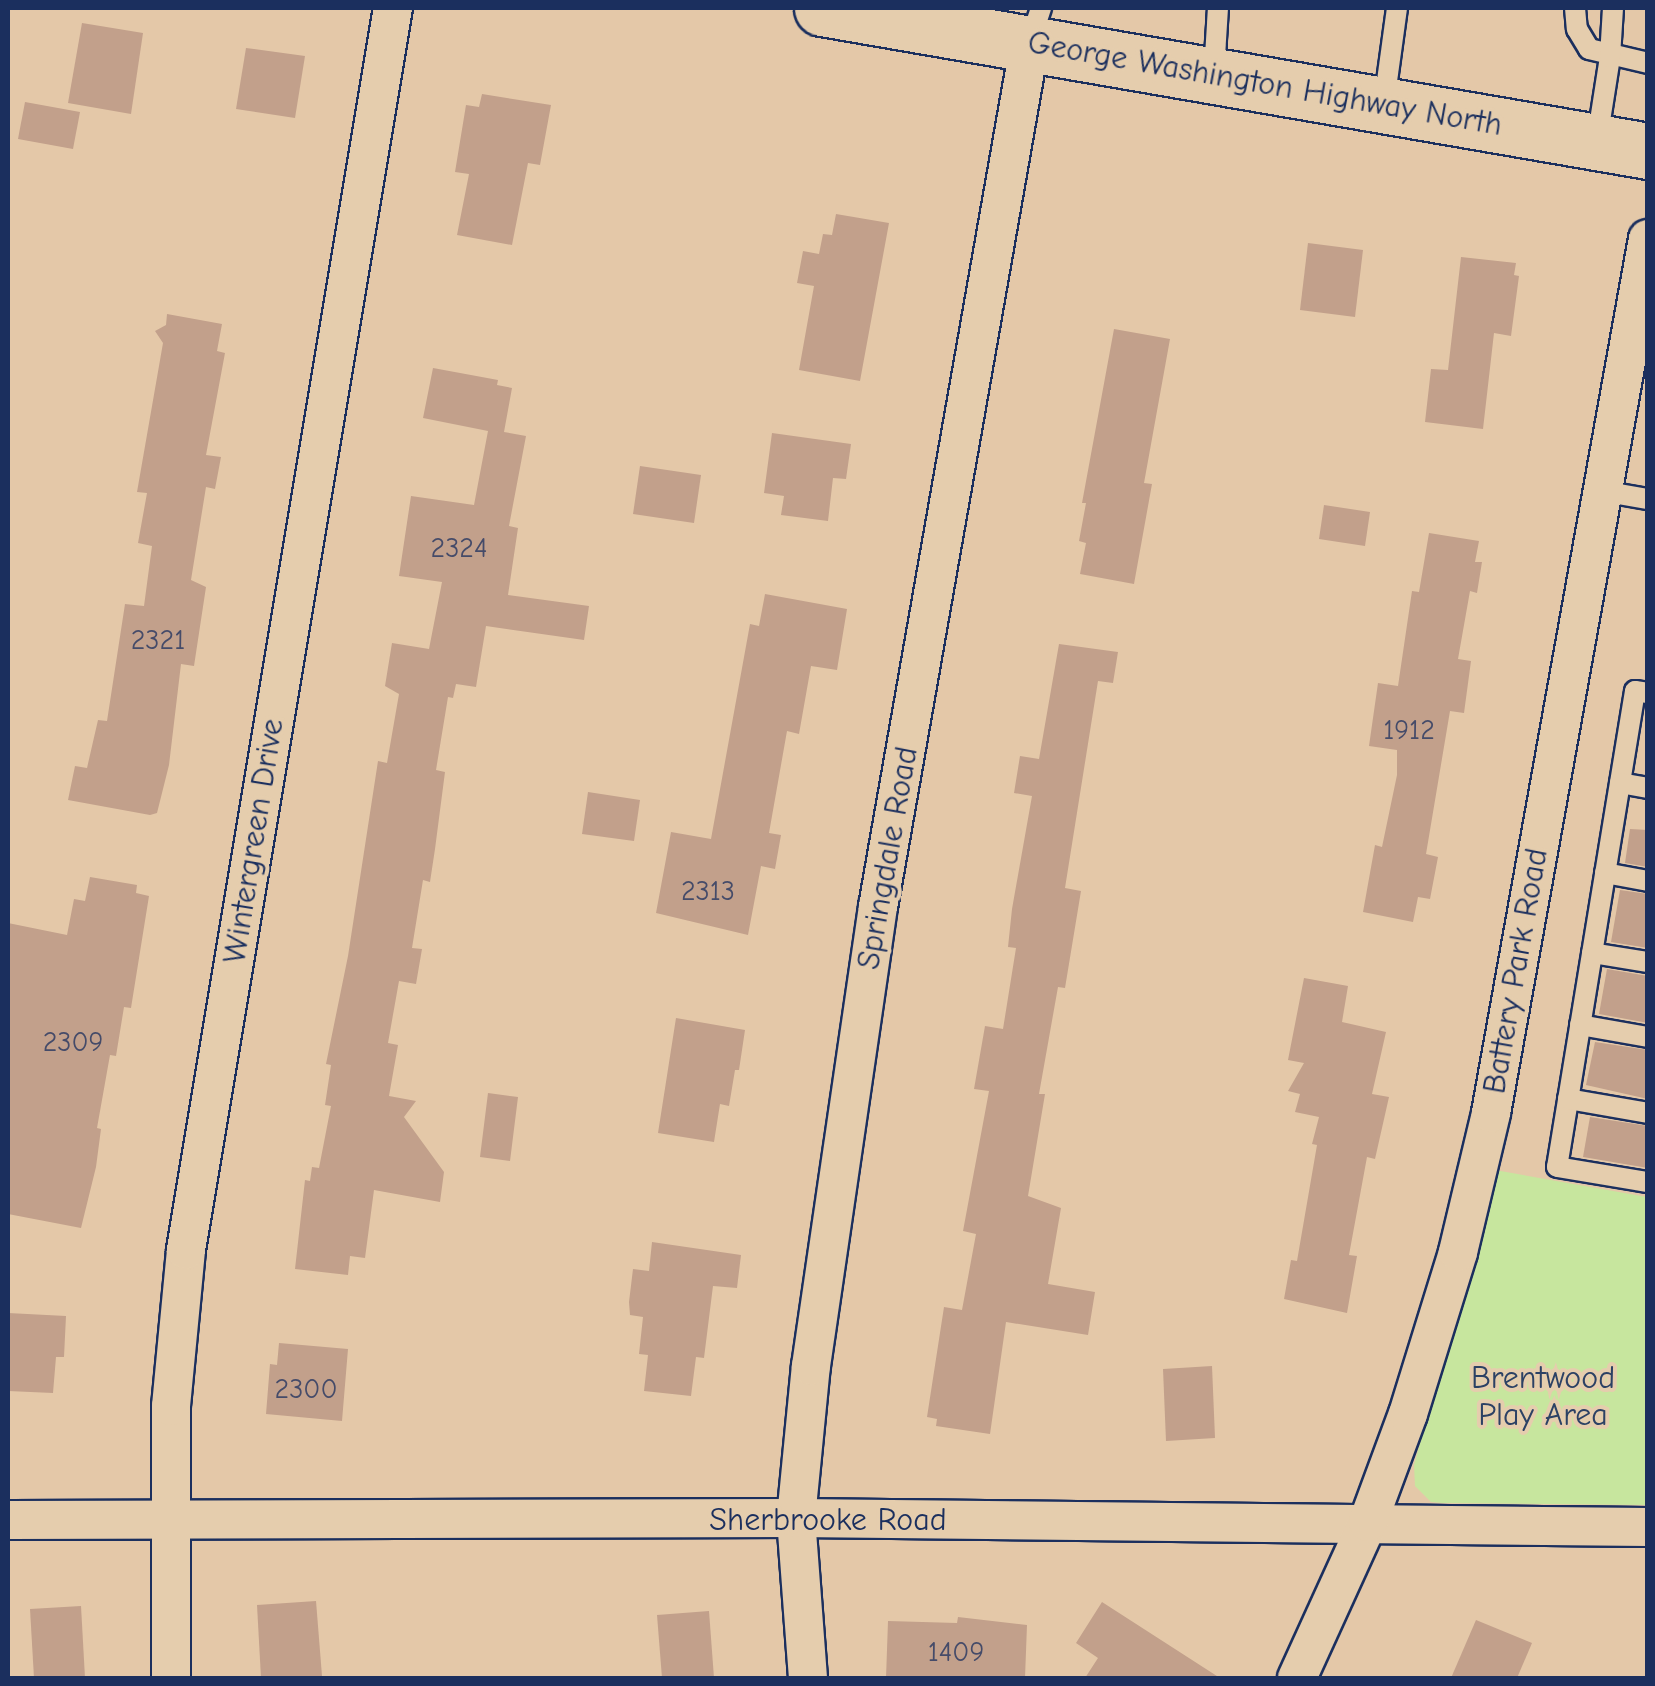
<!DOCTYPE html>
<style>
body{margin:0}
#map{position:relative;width:1655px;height:1686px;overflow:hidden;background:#e4c8a8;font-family:"Comic Neue",sans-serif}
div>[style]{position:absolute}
.green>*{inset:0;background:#c7e69e}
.building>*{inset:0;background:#c2a08b}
.roads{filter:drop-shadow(2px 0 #1b2f5e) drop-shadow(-2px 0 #1b2f5e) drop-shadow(0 2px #1b2f5e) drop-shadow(0 -2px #1b2f5e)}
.service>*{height:20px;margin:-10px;padding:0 10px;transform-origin:10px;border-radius:10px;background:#e5cdad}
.minor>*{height:38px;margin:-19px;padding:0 19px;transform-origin:19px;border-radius:19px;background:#e5cdad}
.primary>*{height:55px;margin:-27.5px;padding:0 27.5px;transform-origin:27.5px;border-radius:27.5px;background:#e5cdad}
span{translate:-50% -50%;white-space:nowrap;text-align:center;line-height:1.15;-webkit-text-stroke:8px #e5cdad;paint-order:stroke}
.number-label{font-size:28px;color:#454b69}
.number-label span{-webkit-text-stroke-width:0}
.street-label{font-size:32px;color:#1b2f5e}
.park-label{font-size:32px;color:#2c4164}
.frame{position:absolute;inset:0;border:10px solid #1b2f5e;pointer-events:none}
</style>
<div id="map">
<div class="green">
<div style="clip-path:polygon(1495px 1170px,1647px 1197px,1647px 1505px,1442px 1503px,1431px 1502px,1415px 1486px,1414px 1465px)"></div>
</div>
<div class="building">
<div style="clip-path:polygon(82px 23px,143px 33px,131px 114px,68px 103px)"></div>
<div style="clip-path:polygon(246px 48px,305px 56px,295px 118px,236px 109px)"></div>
<div style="clip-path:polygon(482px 94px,551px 105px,540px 165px,528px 163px,512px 245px,457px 235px,469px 174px,455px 172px,466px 105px,479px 107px)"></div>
<div style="clip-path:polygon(25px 102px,80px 112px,73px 149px,18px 139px)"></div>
<div style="clip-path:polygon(836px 214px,889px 223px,860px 381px,799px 370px,814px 286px,797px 283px,803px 251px,819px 254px,823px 234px,832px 235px)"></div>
<div style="clip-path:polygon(1308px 243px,1363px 250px,1355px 317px,1300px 310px)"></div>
<div style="clip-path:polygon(1461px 257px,1516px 263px,1514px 275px,1519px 276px,1511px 336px,1494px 333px,1483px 429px,1425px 422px,1431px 369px,1448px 370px)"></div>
<div style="clip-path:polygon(167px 314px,222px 324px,217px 351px,225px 353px,206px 455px,221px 457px,215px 489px,206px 487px,191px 580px,206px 587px,194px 666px,181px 664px,169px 765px,157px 813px,150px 815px,68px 800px,75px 766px,87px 768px,98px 720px,107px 721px,125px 604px,144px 606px,152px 546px,138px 543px,147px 493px,137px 492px,163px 343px,155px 331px,166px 325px)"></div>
<div style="clip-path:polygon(1114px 329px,1170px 339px,1144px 483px,1152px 484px,1134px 584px,1080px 574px,1086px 543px,1079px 541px,1086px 503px,1082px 503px)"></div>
<div style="clip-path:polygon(433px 368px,498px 380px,497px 385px,512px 388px,504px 432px,526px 436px,509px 526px,518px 528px,508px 595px,589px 606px,584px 640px,486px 626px,476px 687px,456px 684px,453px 698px,448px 697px,436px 770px,445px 772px,435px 849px,430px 882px,423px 880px,412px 948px,422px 949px,416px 984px,399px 981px,388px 1043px,398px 1045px,389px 1096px,416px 1101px,404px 1117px,444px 1172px,440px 1202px,374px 1190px,365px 1258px,350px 1256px,348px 1275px,295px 1269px,305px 1180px,310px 1181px,312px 1167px,319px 1168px,331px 1106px,325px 1105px,331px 1065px,326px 1064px,348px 956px,378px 761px,387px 763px,399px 694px,385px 686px,392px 643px,429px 649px,442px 582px,399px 576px,411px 496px,474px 505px,488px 431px,423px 418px)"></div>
<div style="clip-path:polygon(772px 433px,851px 444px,846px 479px,833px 478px,828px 521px,781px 515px,784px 496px,764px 493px)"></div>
<div style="clip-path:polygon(640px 466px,701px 475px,694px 523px,633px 514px)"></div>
<div style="clip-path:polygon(1324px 505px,1370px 512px,1365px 546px,1319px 539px)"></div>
<div style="clip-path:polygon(1429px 533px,1479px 541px,1475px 562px,1482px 562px,1477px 593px,1470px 591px,1458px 659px,1471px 661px,1464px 713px,1450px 711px,1426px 854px,1438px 857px,1430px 899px,1418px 897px,1413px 922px,1363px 912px,1375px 845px,1382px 847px,1397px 775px,1397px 750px,1369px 746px,1378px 683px,1398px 686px,1412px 591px,1419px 592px)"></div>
<div style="clip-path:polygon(765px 594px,847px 609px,837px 670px,811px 666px,799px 734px,787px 731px,769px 833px,781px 835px,775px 869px,761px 866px,748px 935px,656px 913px,671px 832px,711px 839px,750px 624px,759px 626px)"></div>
<div style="clip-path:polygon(1059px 644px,1118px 652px,1113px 683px,1098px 681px,1065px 888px,1081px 891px,1065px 988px,1058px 987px,1039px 1094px,1045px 1094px,1028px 1196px,1061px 1208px,1048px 1284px,1095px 1292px,1088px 1335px,1006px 1322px,990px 1434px,936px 1426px,937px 1419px,927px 1417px,944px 1307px,962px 1310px,976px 1234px,963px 1231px,989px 1091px,974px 1089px,985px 1026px,1003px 1029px,1016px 948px,1008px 947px,1012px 909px,1032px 796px,1014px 793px,1020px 756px,1039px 759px)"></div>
<div style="clip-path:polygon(588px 792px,640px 800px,634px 841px,582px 834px)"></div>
<div style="clip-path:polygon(1630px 829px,1648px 830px,1648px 867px,1625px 863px)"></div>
<div style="clip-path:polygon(90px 877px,137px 885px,136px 893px,149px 896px,131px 1008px,124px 1007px,116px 1056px,110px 1055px,97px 1128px,101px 1129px,96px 1167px,81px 1228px,8px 1214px,8px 923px,67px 935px,74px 899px,85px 901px)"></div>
<div style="clip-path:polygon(1620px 890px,1648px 894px,1648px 948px,1611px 942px)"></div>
<div style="clip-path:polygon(1607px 969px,1648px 976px,1648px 1023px,1599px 1014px)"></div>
<div style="clip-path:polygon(1304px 978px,1348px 986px,1342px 1022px,1386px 1032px,1372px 1094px,1389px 1097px,1375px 1159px,1367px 1157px,1349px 1255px,1357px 1256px,1347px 1313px,1284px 1299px,1291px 1260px,1297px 1261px,1317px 1145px,1312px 1144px,1319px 1117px,1295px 1112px,1300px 1094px,1288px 1091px,1304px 1063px,1288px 1060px)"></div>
<div style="clip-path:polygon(676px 1018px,745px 1030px,739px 1070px,735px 1070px,729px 1106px,720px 1104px,714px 1142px,658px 1133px)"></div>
<div style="clip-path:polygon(1595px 1042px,1648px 1050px,1648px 1099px,1586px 1085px)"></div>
<div style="clip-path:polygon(488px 1093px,518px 1097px,510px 1161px,480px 1157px)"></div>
<div style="clip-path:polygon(1590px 1117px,1648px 1126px,1648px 1168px,1583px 1157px)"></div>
<div style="clip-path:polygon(652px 1242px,741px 1255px,737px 1288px,713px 1286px,704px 1358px,696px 1357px,691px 1396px,644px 1391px,648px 1355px,639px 1354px,643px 1317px,630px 1315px,629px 1302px,633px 1269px,649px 1271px)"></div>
<div style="clip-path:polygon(8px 1313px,66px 1316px,64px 1357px,56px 1357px,53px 1393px,8px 1391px)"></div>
<div style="clip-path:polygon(279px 1343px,348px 1349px,342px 1421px,266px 1414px,270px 1364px,277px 1365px)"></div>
<div style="clip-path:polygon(1212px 1366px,1215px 1438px,1166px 1441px,1163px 1369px)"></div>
<div style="clip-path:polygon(316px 1601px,322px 1676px,261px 1678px,257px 1605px)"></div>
<div style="clip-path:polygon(1102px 1602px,1220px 1678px,1085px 1678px,1098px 1658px,1076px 1643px)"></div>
<div style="clip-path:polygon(81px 1606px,85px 1678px,34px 1678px,30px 1609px)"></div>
<div style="clip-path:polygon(709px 1611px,714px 1678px,662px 1678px,657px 1615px)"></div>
<div style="clip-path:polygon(958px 1617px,1027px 1625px,1025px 1678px,886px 1678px,888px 1621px,957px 1623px)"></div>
<div style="clip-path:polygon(1476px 1620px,1532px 1643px,1517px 1678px,1451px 1678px)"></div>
</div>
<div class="roads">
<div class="service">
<div style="left:1575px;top:8px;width:21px;rotate:85deg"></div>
<div style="left:1577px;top:29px;width:23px;rotate:59deg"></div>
<div style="left:1589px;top:49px;width:61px;rotate:13.3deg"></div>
<div style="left:1030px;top:42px;width:36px;rotate:-72deg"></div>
<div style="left:1214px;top:73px;width:65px;rotate:-86.5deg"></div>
<div style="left:1384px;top:103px;width:96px;rotate:-82.2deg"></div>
<div style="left:1597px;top:140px;width:84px;rotate:-81.1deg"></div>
<div style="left:1610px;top:57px;width:49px;rotate:-86.5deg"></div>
<div style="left:1602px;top:491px;width:47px;rotate:9.9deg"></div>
<div style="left:1648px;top:693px;width:13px;rotate:-171deg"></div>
<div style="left:1635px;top:691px;width:482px;rotate:99.3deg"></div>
<div style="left:1557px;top:1167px;width:92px;rotate:9.4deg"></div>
<div style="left:1620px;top:783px;width:28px;rotate:10deg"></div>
<div style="left:1605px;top:873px;width:44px;rotate:10.5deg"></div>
<div style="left:1592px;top:953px;width:57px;rotate:9.1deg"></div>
<div style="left:1580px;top:1025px;width:69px;rotate:10deg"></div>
<div style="left:1568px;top:1099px;width:81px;rotate:9.9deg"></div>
</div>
<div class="minor">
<div style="left:8px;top:1520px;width:788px;rotate:-0.15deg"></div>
<div style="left:796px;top:1518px;width:852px;rotate:0.61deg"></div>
<div style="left:171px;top:1678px;width:272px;rotate:-90deg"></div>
<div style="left:171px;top:1406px;width:157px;rotate:-84.5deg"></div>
<div style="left:186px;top:1250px;width:1259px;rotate:-80.54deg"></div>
<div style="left:808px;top:1678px;width:160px;rotate:-94.3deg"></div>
<div style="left:796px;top:1518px;width:153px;rotate:-84.4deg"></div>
<div style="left:811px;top:1366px;width:464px;rotate:-81.7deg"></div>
<div style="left:878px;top:907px;width:878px;rotate:-80.03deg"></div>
<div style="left:1297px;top:1678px;width:171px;rotate:-65.5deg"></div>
<div style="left:1368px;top:1522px;width:115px;rotate:-69.7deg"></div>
<div style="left:1408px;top:1414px;width:170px;rotate:-72.8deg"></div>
<div style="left:1458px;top:1252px;width:143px;rotate:-76.6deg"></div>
<div style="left:1491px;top:1113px;width:888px;rotate:-79.82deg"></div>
</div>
<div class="primary">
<div style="left:822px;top:8px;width:838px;rotate:9.82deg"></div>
</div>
</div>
<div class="number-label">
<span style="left:459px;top:548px">2324</span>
<span style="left:158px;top:640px">2321</span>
<span style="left:1409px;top:730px">1912</span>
<span style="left:708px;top:891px">2313</span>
<span style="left:73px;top:1042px">2309</span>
<span style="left:306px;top:1389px">2300</span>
<span style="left:956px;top:1652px">1409</span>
</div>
<div class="street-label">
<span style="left:1265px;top:84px;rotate:10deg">George Washington Highway North</span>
<span style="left:254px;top:841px;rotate:-81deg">Wintergreen Drive</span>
<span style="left:888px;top:858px;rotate:-80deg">Springdale Road</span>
<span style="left:1516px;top:971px;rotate:-80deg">Battery Park Road</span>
<span style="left:828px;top:1520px">Sherbrooke Road</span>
</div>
<div class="park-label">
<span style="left:1543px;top:1397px">Brentwood<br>Play Area</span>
</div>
<div class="frame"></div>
</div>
